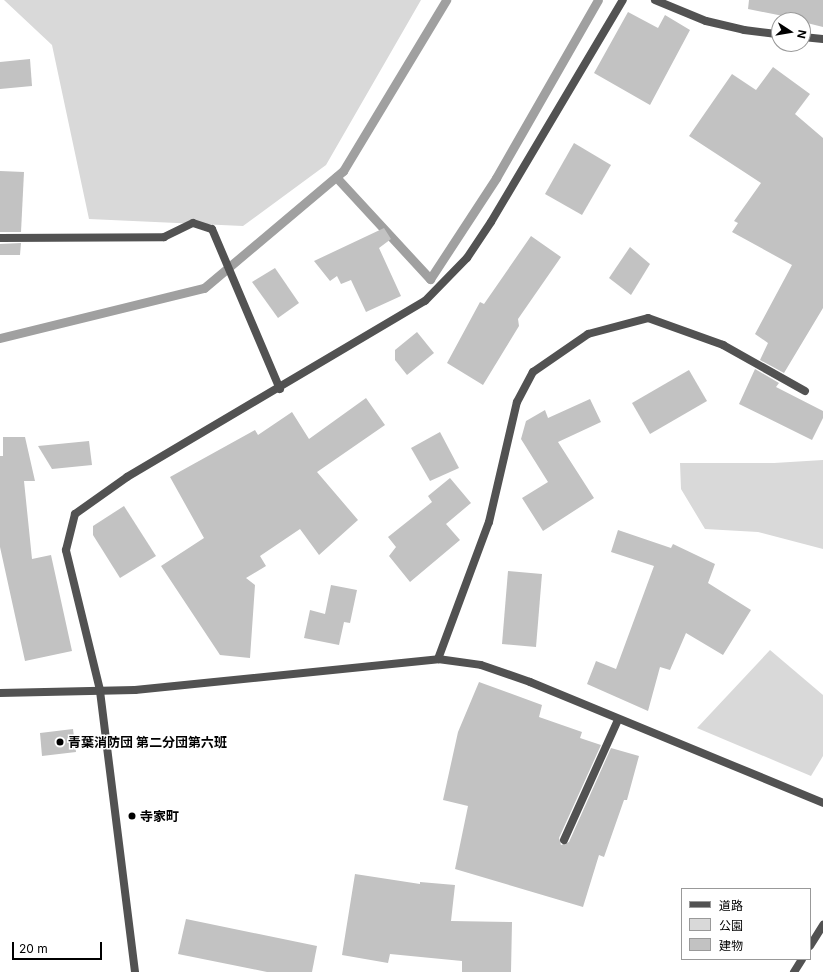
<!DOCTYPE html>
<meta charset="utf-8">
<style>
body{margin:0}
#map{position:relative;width:823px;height:972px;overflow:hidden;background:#fff;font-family:Inter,"Noto Sans JP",sans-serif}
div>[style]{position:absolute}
.green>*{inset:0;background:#d9d9d9}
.stream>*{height:9px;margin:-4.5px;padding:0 4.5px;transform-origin:4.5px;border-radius:4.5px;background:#a0a0a0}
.building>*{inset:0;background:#c2c2c2}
.service>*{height:8px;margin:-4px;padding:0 4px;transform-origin:4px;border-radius:4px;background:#525252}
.minor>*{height:8px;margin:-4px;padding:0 4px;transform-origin:4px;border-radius:4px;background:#525252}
.dots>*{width:11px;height:11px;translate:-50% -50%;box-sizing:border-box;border:2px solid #fff;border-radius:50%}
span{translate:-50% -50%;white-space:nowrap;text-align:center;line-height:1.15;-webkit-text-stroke:3px #fff;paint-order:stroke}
.poi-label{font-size:13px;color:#000;font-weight:700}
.left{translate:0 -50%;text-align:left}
.legend{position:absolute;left:681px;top:888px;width:130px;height:72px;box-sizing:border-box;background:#fff;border:1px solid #999;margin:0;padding:5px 7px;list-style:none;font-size:12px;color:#000}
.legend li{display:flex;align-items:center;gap:8px;height:20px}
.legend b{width:20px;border:1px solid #999}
.north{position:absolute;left:771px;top:12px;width:40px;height:40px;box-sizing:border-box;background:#fff;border:1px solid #999;border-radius:50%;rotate:102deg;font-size:11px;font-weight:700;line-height:16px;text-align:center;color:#000}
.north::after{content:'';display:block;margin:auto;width:14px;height:18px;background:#000;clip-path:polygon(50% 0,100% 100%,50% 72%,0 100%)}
.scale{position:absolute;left:12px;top:942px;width:90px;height:18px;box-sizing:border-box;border:2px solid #000;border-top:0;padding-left:5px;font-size:12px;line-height:14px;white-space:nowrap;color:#000;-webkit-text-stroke:3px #fff;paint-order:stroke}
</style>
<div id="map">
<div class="green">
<div style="clip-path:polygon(4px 0,421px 0,326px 165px,243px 226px,89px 219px,52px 45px)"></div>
<div style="clip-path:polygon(823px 460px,823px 549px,758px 532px,705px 529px,681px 489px,680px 463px,774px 463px)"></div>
<div style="clip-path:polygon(770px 650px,823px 695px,823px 756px,811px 776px,697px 728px)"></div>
</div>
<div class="stream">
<div style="left:336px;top:177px;width:139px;rotate:47.3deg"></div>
<div style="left:430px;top:279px;width:121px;rotate:-56.8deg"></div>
<div style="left:496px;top:178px;width:205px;rotate:-60.2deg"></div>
<div style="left:0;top:338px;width:210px;rotate:-13.8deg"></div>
<div style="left:204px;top:288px;width:182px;rotate:-40.1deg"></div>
<div style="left:343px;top:171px;width:200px;rotate:-58.9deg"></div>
</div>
<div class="building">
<div style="clip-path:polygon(749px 0,823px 0,823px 27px,803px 22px,803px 20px,748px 9px)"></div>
<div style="clip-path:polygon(628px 12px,658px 28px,665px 15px,690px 30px,650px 105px,594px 73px)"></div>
<div style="clip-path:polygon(30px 59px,32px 86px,0 89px,0 62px)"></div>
<div style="clip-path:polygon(773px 67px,810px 94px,795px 114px,823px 138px,823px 308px,784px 373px,760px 360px,768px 343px,755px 334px,792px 265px,732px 232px,738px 223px,734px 221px,761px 183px,689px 136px,732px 74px,756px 90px)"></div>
<div style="clip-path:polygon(574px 143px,611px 165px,582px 215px,545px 194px)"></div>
<div style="clip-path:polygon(0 171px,24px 172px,21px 232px,0 232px)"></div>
<div style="clip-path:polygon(384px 228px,391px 239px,379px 248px,401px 296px,366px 312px,351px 280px,341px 284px,337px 276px,330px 281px,314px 261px)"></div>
<div style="clip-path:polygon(531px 236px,561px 257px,518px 319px,519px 326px,483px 385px,447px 363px,480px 302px,484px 304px)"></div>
<div style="clip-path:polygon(21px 243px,20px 255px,0 255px,0 244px)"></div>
<div style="clip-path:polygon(630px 247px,650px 264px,631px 295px,609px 278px)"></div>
<div style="clip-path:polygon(275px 268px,299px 303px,278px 318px,252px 282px)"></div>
<div style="clip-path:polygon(417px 332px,434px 353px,407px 375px,395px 360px,395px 350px)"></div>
<div style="clip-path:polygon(755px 369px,779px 383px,776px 387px,823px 411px,823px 418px,812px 440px,739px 404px)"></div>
<div style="clip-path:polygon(689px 370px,707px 401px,650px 434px,632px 403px)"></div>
<div style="clip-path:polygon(366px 398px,385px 425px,317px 472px,358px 520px,319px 555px,300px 529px,260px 556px,266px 566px,246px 578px,255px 585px,250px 658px,220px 655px,161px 566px,204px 538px,170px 477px,255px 430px,258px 435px,292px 412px,309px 439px)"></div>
<div style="clip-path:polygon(590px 399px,601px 422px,558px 442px,594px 498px,543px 531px,522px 498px,548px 482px,521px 439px,526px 421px,545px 410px,548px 418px)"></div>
<div style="clip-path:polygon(440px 432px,459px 468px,430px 481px,411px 448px)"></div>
<div style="clip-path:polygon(3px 437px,25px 437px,35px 481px,24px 481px,32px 559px,51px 555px,72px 651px,25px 661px,0 547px,0 456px,3px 456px)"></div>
<div style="clip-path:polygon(89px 441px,92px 465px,52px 469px,38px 446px)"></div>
<div style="clip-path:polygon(450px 478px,471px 503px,446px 524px,460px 540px,410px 582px,389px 556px,396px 547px,388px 537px,432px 502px,428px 496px)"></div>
<div style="clip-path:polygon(124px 506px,156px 556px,120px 578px,93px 535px,93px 526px)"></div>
<div style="clip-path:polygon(618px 530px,671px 548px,673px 544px,715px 564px,708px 583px,751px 610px,723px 655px,686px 633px,670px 670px,660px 667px,648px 711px,587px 684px,596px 661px,616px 669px,654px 566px,611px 552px)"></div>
<div style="clip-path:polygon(508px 571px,542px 574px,536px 647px,502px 644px)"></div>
<div style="clip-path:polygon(331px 585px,357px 590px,350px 623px,344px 622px,339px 645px,304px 638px,310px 610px,325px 614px)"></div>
<div style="clip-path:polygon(479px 682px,542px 705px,539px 717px,582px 732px,580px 738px,601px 745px,559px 838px,561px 845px,569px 842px,611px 748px,639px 756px,627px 800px,624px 800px,604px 857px,599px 855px,583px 907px,455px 869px,468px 806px,443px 800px,458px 732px)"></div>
<div style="clip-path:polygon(73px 729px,76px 752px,42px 756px,40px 733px)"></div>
<div style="clip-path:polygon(355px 874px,420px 884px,420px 882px,455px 885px,451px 921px,512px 922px,511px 972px,462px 972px,462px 961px,390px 954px,388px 963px,342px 955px)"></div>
<div style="clip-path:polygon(186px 919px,317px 946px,312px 972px,267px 972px,178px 954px)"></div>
</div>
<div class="service">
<div style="left:655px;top:0;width:55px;rotate:22.4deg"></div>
<div style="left:706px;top:21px;width:39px;rotate:13deg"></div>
<div style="left:744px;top:30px;width:35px;rotate:7deg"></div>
<div style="left:803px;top:37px;width:20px;rotate:6deg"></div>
<div style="left:564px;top:840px;width:132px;rotate:-65.8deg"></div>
</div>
<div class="minor">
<div style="left:0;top:238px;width:164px;rotate:-0.3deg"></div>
<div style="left:164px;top:237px;width:32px;rotate:-26deg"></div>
<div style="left:193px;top:223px;width:20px;rotate:18deg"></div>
<div style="left:212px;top:229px;width:174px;rotate:67deg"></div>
<div style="left:438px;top:659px;width:146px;rotate:-69.6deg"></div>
<div style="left:489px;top:522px;width:123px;rotate:-76.9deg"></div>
<div style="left:517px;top:402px;width:34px;rotate:-62deg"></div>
<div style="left:533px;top:372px;width:67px;rotate:-34.6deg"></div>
<div style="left:588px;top:334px;width:62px;rotate:-14.9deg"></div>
<div style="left:648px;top:318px;width:80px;rotate:19.8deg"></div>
<div style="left:723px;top:345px;width:94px;rotate:29.3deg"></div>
<div style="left:0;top:693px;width:135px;rotate:-1.3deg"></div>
<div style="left:135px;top:690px;width:305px;rotate:-5.8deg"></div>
<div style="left:438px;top:659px;width:43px;rotate:7.9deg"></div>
<div style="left:481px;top:665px;width:52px;rotate:19.1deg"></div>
<div style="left:530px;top:682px;width:317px;rotate:22.4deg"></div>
<div style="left:810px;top:946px;width:25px;rotate:-58deg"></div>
<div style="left:135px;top:972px;width:284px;rotate:-97.1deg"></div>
<div style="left:100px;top:690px;width:144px;rotate:-103.7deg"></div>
<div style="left:66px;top:550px;width:37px;rotate:-76deg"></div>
<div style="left:75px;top:514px;width:64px;rotate:-35.4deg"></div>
<div style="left:127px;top:477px;width:346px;rotate:-30.6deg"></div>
<div style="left:425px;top:301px;width:60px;rotate:-45.7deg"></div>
<div style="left:467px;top:258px;width:43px;rotate:-56.3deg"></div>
<div style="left:491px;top:222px;width:258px;rotate:-59.3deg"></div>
<div style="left:794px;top:972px;width:15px;rotate:-58deg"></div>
</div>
<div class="dots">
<div style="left:60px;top:742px;background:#000"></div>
<div style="left:132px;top:816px;background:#000"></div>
</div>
<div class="poi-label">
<span class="left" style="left:68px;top:742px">青葉消防団 第二分団第六班</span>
<span class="left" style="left:140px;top:816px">寺家町</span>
</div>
<ul class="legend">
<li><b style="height:5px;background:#525252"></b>道路</li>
<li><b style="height:11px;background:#d9d9d9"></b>公園</li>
<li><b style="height:11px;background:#c2c2c2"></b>建物</li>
</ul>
<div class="north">N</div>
<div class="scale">20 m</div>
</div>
